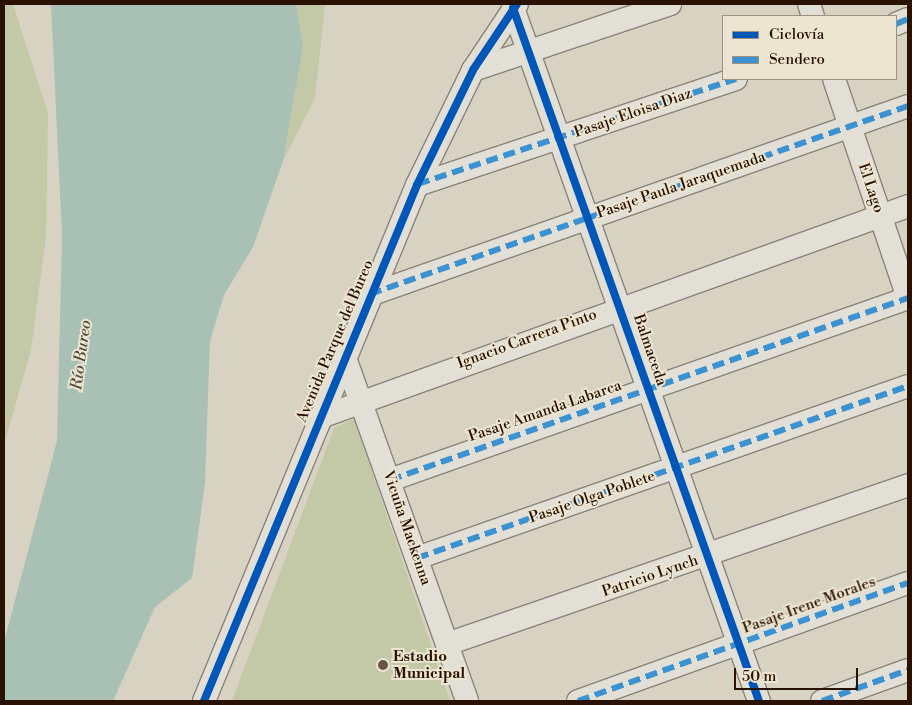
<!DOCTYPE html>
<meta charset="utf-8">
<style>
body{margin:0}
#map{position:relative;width:912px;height:705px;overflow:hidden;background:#d8d2c2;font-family:"Libre Bodoni",serif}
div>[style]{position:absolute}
.green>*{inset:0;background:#c3c8a6}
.water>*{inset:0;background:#a9c0b5}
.roads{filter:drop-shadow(1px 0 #8a8378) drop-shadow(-1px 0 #8a8378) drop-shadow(0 1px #8a8378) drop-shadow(0 -1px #8a8378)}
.minor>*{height:22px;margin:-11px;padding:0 11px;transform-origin:11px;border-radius:11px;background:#e1dfd6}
.quiet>*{height:6px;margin-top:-3px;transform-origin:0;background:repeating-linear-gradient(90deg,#3c92d0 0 12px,transparent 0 18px)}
.cycleway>*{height:8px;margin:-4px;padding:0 4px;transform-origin:4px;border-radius:4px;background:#0057b8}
.dots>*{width:14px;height:14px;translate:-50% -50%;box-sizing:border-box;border:2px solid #ece5d1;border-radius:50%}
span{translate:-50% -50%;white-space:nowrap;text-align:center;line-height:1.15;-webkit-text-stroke:4px #ece5d1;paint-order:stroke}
.street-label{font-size:15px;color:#291201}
.poi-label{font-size:15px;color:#291201;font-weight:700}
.left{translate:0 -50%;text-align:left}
.water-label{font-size:16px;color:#4f4c3e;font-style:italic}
.frame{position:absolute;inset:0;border:5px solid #291201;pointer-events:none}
.legend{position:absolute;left:722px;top:15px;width:175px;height:65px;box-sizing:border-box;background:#ece5d1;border:1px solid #9e917e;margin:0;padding:6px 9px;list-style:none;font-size:15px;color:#291201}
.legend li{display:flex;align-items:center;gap:10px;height:25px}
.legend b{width:25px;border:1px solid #9e917e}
.scale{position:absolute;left:734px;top:668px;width:124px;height:22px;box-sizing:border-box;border:2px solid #291201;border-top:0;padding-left:6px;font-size:15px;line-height:18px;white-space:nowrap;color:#291201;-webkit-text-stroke:4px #ece5d1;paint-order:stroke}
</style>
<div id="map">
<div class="green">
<div style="clip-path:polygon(4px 4px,13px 4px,48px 113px,46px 236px,31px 350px,4px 445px)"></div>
<div style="clip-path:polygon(296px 4px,325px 4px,315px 98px,283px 161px,303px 47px)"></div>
<div style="clip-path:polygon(354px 419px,450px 701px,232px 701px,334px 428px)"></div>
</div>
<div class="water">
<div style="clip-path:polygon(51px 4px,296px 4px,303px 47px,283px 161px,253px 247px,224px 295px,210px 341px,205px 483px,192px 578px,155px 607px,113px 701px,4px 701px,4px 642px,57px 441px,62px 236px)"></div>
</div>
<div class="roads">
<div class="minor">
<div style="left:809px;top:4px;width:13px;rotate:72deg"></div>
<div style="left:513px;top:8px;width:735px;rotate:70.46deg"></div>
<div style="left:896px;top:24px;width:13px;rotate:-23deg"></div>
<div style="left:473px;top:70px;width:208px;rotate:-18.5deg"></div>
<div style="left:834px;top:79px;width:230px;rotate:71.3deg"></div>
<div style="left:417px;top:185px;width:336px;rotate:-18.4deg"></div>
<div style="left:369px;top:295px;width:571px;rotate:-19.32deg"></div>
<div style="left:344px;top:355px;width:367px;rotate:70.4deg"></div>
<div style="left:318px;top:418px;width:627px;rotate:-19.76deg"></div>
<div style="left:390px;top:480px;width:549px;rotate:-19.36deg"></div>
<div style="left:417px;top:558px;width:520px;rotate:-19.31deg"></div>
<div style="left:447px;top:644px;width:488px;rotate:-19deg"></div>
<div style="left:204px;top:701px;width:558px;rotate:-67.57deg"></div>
<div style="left:417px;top:185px;width:128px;rotate:-64deg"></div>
<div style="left:473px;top:70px;width:79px;rotate:-56.3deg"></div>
<div style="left:578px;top:701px;width:350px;rotate:-19.7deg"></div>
<div style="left:822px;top:701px;width:91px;rotate:-19.8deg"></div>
</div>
</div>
<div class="quiet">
<div style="left:896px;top:24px;width:13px;rotate:-23deg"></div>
<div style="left:418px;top:184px;width:335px;rotate:-18.3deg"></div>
<div style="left:370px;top:294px;width:570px;rotate:-19.26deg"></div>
<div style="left:390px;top:480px;width:549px;rotate:-19.36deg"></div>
<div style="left:417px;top:558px;width:520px;rotate:-19.31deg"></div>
<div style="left:578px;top:701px;width:350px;rotate:-19.7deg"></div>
<div style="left:822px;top:701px;width:91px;rotate:-19.8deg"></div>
</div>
<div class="cycleway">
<div style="left:513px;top:8px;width:735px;rotate:70.46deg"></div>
<div style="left:204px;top:701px;width:558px;rotate:-67.57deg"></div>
<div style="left:417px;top:185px;width:128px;rotate:-64deg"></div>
<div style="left:473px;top:70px;width:79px;rotate:-56.3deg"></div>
</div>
<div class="dots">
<div style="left:383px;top:665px;background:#665545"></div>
</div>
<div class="street-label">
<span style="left:633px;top:113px;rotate:-19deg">Pasaje Eloisa Diaz</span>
<span style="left:681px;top:185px;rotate:-19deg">Pasaje Paula Jaraquemada</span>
<span style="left:871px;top:188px;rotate:71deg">El Lago</span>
<span style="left:527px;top:339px;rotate:-20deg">Ignacio Carrera Pinto</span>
<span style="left:335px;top:341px;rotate:-67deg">Avenida Parque del Bureo</span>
<span style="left:650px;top:350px;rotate:71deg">Balmaceda</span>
<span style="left:545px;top:411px;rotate:-19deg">Pasaje Amanda Labarca</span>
<span style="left:592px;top:497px;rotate:-19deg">Pasaje Olga Poblete</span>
<span style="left:407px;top:528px;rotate:71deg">Vicuña Mackenna</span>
<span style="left:650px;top:576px;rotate:-19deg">Patricio Lynch</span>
<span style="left:809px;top:605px;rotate:-20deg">Pasaje Irene Morales</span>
</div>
<div class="poi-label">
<span class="left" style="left:393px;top:665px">Estadio<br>Municipal</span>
</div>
<div class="water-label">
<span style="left:81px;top:355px;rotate:-82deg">Río Bureo</span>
</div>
<div class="frame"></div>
<ul class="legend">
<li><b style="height:6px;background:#0057b8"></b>Ciclovía</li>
<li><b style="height:6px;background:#3c92d0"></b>Sendero</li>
</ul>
<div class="scale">50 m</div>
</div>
